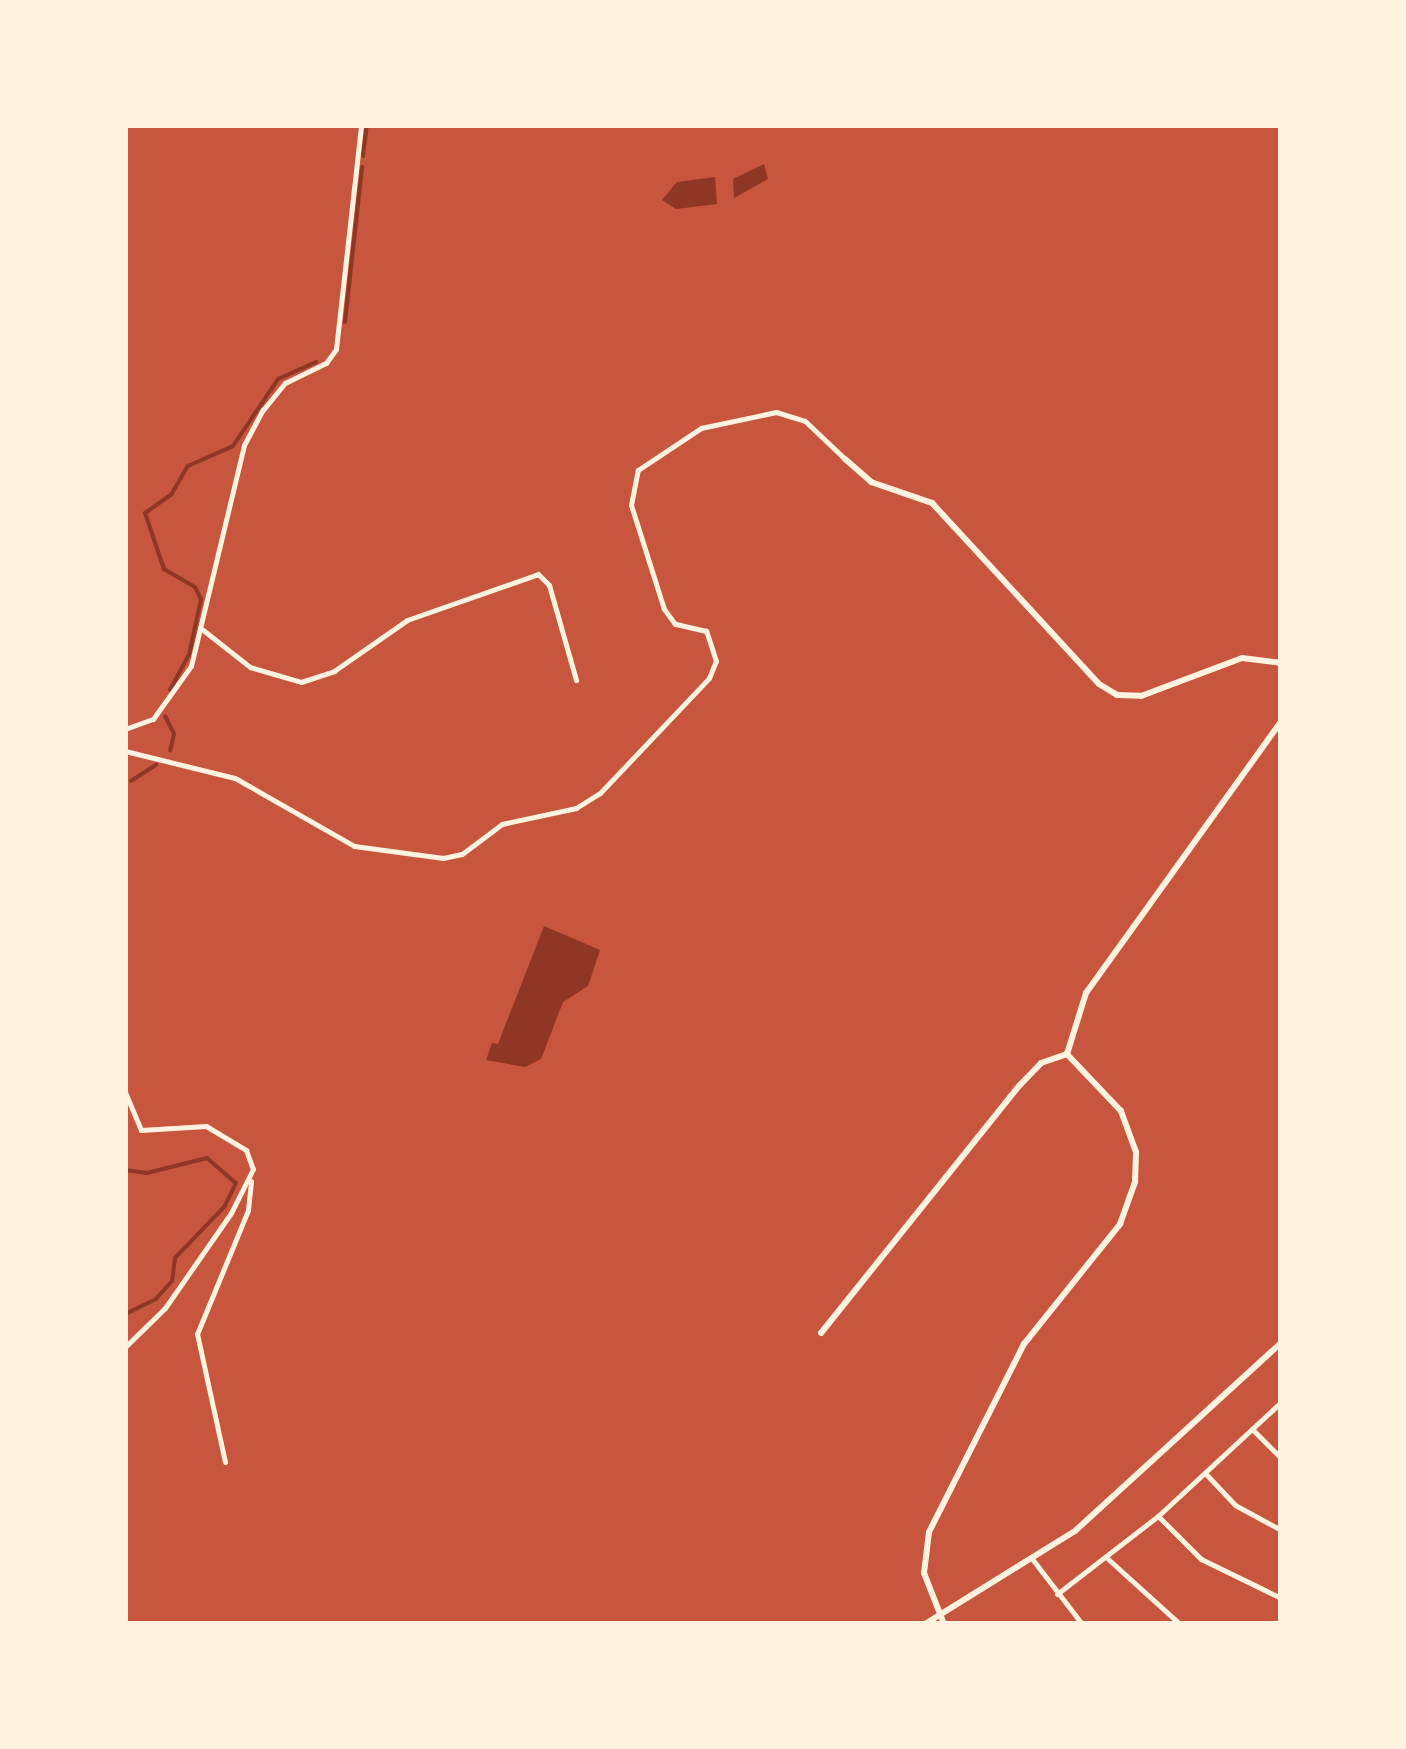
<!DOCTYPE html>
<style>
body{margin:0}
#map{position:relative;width:1406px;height:1749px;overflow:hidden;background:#c8553d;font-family:"Fira Sans Condensed",sans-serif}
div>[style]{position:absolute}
.water>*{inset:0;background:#8f3625}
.stream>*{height:4px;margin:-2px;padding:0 2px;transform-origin:2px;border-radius:2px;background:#8f3625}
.minor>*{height:5px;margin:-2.5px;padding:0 2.5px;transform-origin:2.5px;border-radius:2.5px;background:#fff3e0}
.tertiary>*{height:6px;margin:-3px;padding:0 3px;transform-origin:3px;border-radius:3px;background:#fff3e0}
span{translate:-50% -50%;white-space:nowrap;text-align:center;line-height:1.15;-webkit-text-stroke:8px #fff3e0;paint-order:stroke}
.frame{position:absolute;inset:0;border:128px solid #fff3e0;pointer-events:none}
</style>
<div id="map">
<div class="water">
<div style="clip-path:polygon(764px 164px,768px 179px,734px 198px,733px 179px)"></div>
<div style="clip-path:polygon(715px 177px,717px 204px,676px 209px,662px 200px,677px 182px)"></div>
<div style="clip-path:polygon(544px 926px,600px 950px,588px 986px,563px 1002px,541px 1059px,525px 1067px,486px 1060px,492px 1043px,498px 1044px)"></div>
</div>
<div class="stream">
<div style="left:363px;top:156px;width:31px;rotate:-83deg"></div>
<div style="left:345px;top:322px;width:156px;rotate:-83.7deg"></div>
<div style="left:170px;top:690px;width:40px;rotate:-62deg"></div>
<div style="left:189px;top:655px;width:57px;rotate:-77.9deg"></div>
<div style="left:201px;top:599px;width:13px;rotate:-117deg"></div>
<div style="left:195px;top:587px;width:36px;rotate:-150deg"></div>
<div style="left:164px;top:569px;width:59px;rotate:-108.7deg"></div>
<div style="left:145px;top:513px;width:32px;rotate:-35deg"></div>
<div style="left:171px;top:495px;width:34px;rotate:-60deg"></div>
<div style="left:188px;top:466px;width:49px;rotate:-24deg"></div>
<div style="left:233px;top:446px;width:81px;rotate:-56.1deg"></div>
<div style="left:278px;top:379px;width:42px;rotate:-24.1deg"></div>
<div style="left:165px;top:716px;width:20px;rotate:63deg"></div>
<div style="left:174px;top:734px;width:17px;rotate:103deg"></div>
<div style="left:131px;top:781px;width:30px;rotate:-33deg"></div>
<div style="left:125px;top:1170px;width:22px;rotate:8deg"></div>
<div style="left:147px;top:1173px;width:62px;rotate:-14deg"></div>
<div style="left:207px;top:1158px;width:38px;rotate:41deg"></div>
<div style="left:236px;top:1183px;width:25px;rotate:116deg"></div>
<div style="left:225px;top:1206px;width:72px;rotate:133.9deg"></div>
<div style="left:175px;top:1258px;width:23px;rotate:97deg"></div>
<div style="left:172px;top:1281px;width:24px;rotate:132deg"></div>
<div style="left:156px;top:1299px;width:34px;rotate:154deg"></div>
</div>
<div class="minor">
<div style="left:203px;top:630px;width:60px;rotate:38.2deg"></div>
<div style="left:250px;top:667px;width:53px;rotate:16.4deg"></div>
<div style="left:301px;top:682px;width:35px;rotate:-18deg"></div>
<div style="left:334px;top:671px;width:89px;rotate:-34.9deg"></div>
<div style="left:407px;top:620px;width:139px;rotate:-19.3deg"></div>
<div style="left:538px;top:574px;width:16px;rotate:45deg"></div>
<div style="left:549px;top:585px;width:99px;rotate:74.1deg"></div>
<div style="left:125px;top:729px;width:30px;rotate:-20deg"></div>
<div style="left:153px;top:719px;width:65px;rotate:-54.4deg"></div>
<div style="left:191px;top:666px;width:227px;rotate:-76.5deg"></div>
<div style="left:244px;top:445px;width:40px;rotate:-62deg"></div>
<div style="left:263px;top:410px;width:35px;rotate:-51deg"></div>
<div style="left:285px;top:383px;width:46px;rotate:-26deg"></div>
<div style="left:326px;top:363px;width:17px;rotate:-54deg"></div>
<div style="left:336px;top:349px;width:225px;rotate:-83.6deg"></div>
<div style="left:125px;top:751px;width:113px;rotate:13.8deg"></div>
<div style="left:235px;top:778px;width:137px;rotate:29.7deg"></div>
<div style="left:354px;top:846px;width:90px;rotate:7.7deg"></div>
<div style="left:443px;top:858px;width:19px;rotate:-12deg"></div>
<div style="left:462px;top:854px;width:50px;rotate:-36.9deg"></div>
<div style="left:502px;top:824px;width:76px;rotate:-12.2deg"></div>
<div style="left:576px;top:808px;width:28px;rotate:-32deg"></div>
<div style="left:600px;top:793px;width:158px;rotate:-46.5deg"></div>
<div style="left:709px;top:678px;width:18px;rotate:-68deg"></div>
<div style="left:716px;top:661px;width:32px;rotate:-108deg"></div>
<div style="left:706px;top:631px;width:32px;rotate:-167deg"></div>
<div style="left:675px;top:624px;width:19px;rotate:-126deg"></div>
<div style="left:664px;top:609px;width:109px;rotate:-107.6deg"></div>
<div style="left:631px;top:505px;width:36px;rotate:-79deg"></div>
<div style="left:638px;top:470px;width:76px;rotate:-33.7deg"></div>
<div style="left:701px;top:428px;width:77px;rotate:-12deg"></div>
<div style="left:776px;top:412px;width:30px;rotate:17deg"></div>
<div style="left:805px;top:421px;width:55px;rotate:43.5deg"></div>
<div style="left:125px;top:1092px;width:41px;rotate:67.2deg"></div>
<div style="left:141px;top:1130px;width:65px;rotate:-3.5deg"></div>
<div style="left:206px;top:1126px;width:47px;rotate:31deg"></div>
<div style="left:246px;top:1150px;width:20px;rotate:70deg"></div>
<div style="left:253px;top:1169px;width:49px;rotate:116.6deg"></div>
<div style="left:231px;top:1213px;width:116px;rotate:124.8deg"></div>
<div style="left:165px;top:1308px;width:56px;rotate:135.7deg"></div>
<div style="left:1252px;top:1429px;width:41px;rotate:45deg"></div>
<div style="left:225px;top:1462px;width:131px;rotate:-102.3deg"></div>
<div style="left:197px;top:1334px;width:134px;rotate:-67.6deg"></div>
<div style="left:248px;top:1210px;width:29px;rotate:-84deg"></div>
<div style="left:1205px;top:1473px;width:44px;rotate:46.8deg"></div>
<div style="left:1235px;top:1505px;width:52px;rotate:28.5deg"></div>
<div style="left:1158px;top:1516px;width:61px;rotate:45deg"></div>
<div style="left:1201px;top:1559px;width:89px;rotate:26deg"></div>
<div style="left:1108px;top:1559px;width:97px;rotate:42.1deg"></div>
<div style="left:1033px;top:1560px;width:81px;rotate:52.6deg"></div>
<div style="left:1057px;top:1594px;width:128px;rotate:-37.7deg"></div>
<div style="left:1158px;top:1516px;width:168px;rotate:-42.8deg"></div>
</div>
<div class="tertiary">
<div style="left:845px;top:459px;width:35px;rotate:41deg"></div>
<div style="left:871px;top:482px;width:65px;rotate:19deg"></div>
<div style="left:932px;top:503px;width:246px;rotate:47.3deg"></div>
<div style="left:1099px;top:684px;width:21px;rotate:31deg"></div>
<div style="left:1117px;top:695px;width:24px;rotate:2deg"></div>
<div style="left:1141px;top:696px;width:108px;rotate:-20.6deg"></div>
<div style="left:1242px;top:658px;width:39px;rotate:7deg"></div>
<div style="left:1067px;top:1054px;width:64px;rotate:-72.7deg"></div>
<div style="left:1086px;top:993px;width:334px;rotate:-54.3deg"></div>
<div style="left:821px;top:1333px;width:318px;rotate:-51.3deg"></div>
<div style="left:1020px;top:1085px;width:30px;rotate:-46deg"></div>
<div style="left:1041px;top:1063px;width:28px;rotate:-19deg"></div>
<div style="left:925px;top:1624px;width:176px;rotate:-31.8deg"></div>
<div style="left:1075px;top:1531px;width:279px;rotate:-42.4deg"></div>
<div style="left:944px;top:1624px;width:55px;rotate:-111.4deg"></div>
<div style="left:924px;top:1573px;width:41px;rotate:-83deg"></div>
<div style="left:929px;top:1532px;width:211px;rotate:-63.2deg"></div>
<div style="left:1024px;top:1344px;width:154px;rotate:-51.3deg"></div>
<div style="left:1120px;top:1224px;width:45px;rotate:-70.3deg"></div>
<div style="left:1135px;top:1182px;width:30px;rotate:-88deg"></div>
<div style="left:1136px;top:1152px;width:44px;rotate:-110.1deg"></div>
<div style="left:1121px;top:1111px;width:79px;rotate:-133.5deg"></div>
</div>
<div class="frame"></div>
</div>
